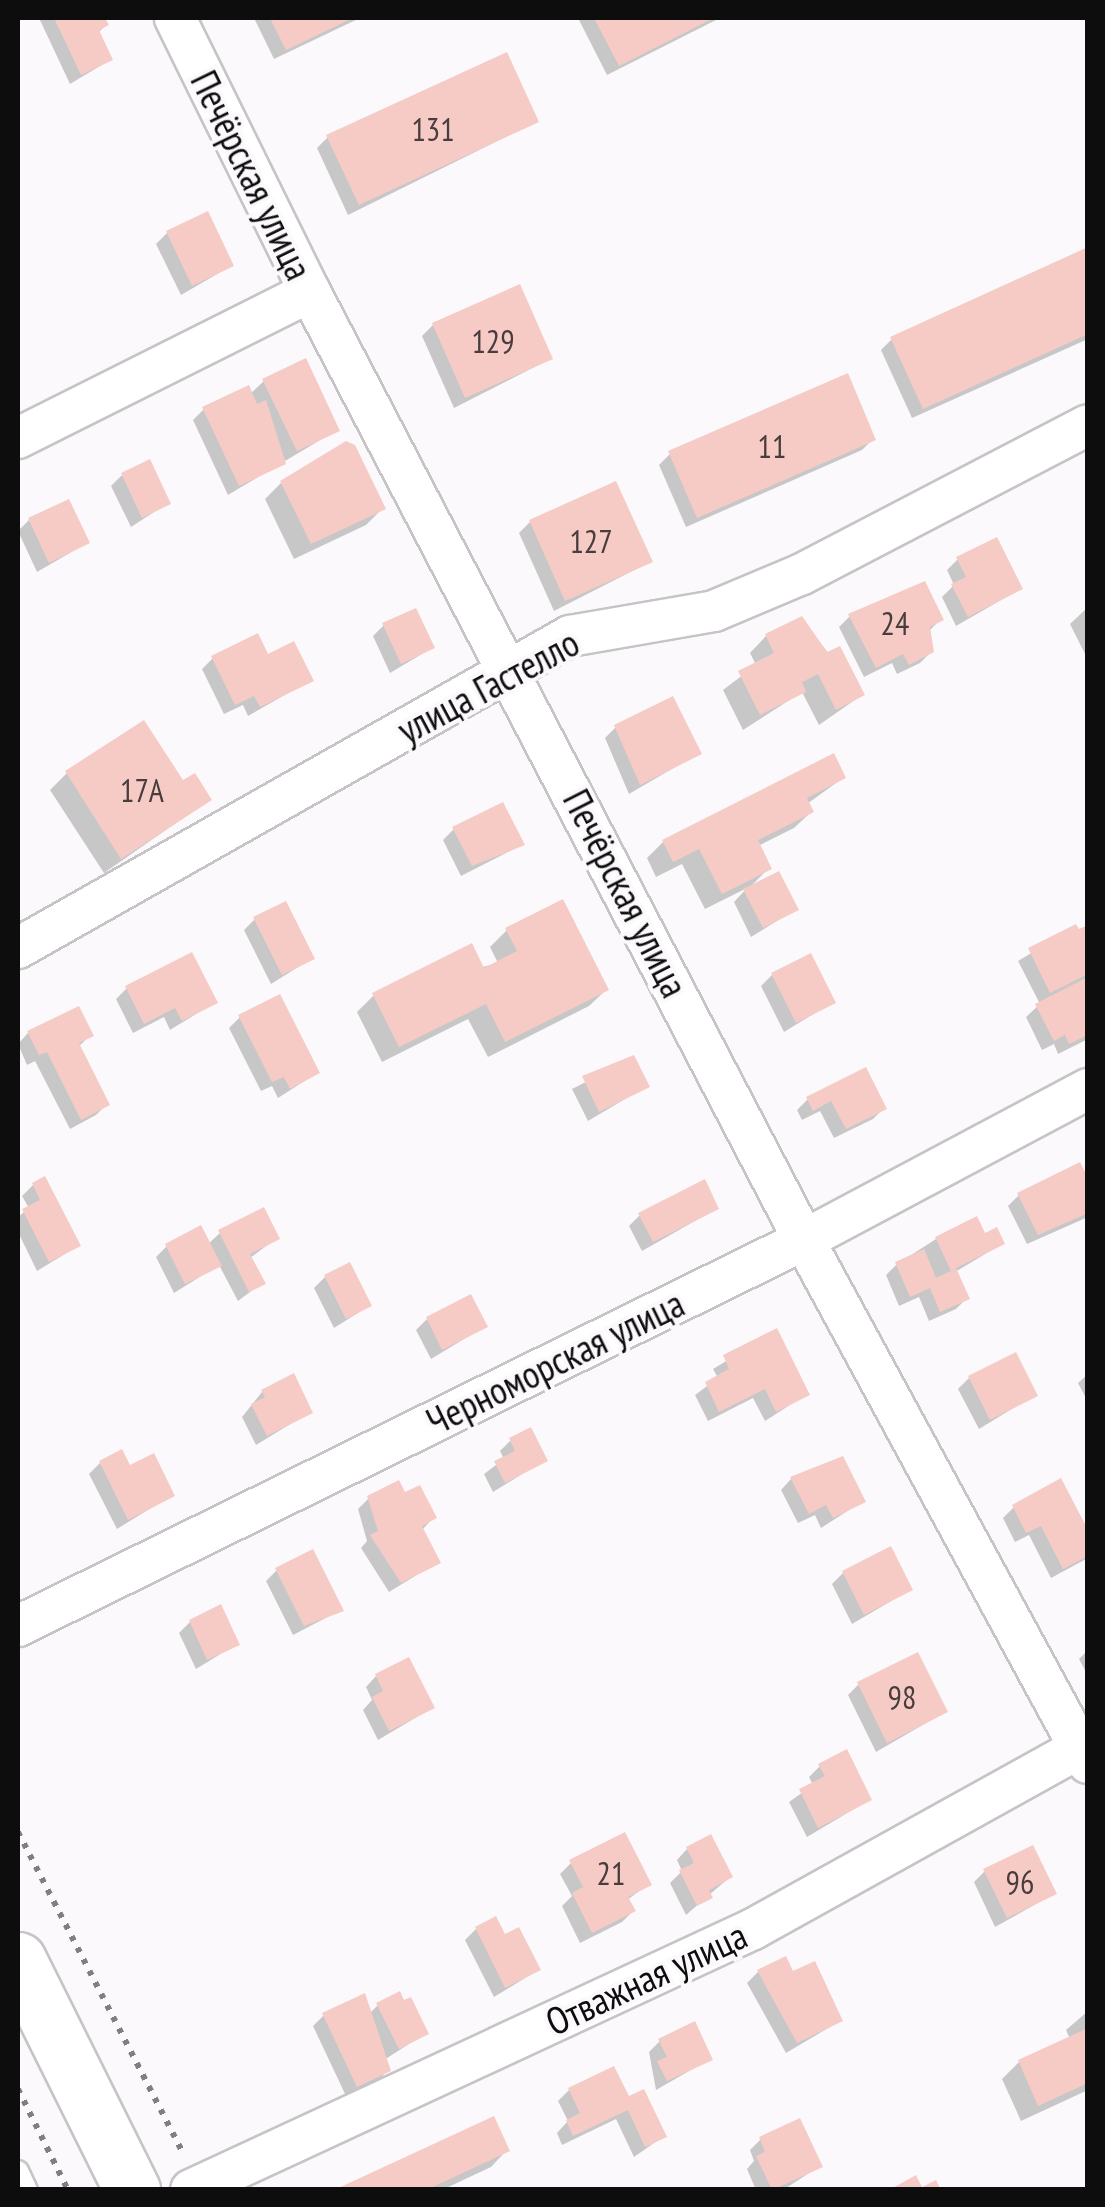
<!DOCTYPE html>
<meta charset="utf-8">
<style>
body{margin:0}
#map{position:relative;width:1105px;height:2207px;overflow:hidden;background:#fbf9fb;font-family:"PT Sans Narrow",sans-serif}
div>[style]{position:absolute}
.shadow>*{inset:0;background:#0003}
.building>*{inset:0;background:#f6cbc6}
.path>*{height:6px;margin-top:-3px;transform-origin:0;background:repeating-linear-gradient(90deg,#807f80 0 5px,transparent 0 13px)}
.roads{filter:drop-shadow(2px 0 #c6c4c6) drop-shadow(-2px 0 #c6c4c6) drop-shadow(0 2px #c6c4c6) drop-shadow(0 -2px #c6c4c6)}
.lane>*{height:20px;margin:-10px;padding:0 10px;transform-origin:10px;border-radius:10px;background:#fff}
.street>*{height:40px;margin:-20px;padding:0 20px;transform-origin:20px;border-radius:20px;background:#fff}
.secondary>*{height:55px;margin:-27.5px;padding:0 27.5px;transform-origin:27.5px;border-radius:27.5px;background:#fff}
span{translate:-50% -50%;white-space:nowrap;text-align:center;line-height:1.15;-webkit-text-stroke:8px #fbf9fb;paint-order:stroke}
.number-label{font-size:32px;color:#483c3c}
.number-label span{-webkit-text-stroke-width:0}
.street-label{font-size:38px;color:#0e0d0e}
.frame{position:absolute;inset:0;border:20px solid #0e0d0e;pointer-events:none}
</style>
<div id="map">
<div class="shadow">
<div style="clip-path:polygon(39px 18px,103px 18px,106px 25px,98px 33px,110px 60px,70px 84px)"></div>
<div style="clip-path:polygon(254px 18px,360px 18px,274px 59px)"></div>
<div style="clip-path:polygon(578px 18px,720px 18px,607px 75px)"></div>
<div style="clip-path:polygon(536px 122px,348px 215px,317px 148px,328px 137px)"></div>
<div style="clip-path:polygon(167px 233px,231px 266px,181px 295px,156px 244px)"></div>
<div style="clip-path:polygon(1088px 254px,1088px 339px,912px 418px,881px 350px,892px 339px)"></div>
<div style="clip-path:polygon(433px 325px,550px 359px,454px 408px,422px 336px)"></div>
<div style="clip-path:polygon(264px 381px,337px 430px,228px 495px,193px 420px,204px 409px,250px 394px)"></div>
<div style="clip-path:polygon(873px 439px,862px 450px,686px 527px,659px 465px,670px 454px)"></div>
<div style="clip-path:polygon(122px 475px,168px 503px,131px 527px,111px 486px)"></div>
<div style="clip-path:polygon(281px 483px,383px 508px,366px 525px,294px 559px,265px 499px)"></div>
<div style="clip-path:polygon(29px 520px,87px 543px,37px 572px,18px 531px)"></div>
<div style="clip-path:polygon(530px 522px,650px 562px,554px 611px,519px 533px)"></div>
<div style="clip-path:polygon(958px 559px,1020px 589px,956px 626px,942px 597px,954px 585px,947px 570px)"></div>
<div style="clip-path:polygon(1088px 607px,1088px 660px,1070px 624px)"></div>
<div style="clip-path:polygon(850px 616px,941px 619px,930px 630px,932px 651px,920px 663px,897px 674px,892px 663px,864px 677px,839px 627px)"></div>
<div style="clip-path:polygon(801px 619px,862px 695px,819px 725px,802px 692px,743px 730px,723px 690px,756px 665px,750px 653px,766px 636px)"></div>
<div style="clip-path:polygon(384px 625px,432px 648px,390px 673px,373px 636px)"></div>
<div style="clip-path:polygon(266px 657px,311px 680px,248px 716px,243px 705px,224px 714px,202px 669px,213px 658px)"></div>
<div style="clip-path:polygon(616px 727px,699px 753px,629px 794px,605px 738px)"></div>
<div style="clip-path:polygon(67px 773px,183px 784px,209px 800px,104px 873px,50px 790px)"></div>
<div style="clip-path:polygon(843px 778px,807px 804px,811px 812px,794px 828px,758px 846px,769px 868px,750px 887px,796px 909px,751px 937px,734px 902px,747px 888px,705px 909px,682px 864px,656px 877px,647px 858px,663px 842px)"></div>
<div style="clip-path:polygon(454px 829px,522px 845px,461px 876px,443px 840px)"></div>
<div style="clip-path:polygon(255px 919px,311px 959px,271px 984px,244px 930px)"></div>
<div style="clip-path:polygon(1075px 927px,1078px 933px,1088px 928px,1088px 1039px,1058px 1054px,1054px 1044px,1042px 1050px,1026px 1017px,1040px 1004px,1018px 961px)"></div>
<div style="clip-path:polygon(507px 930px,606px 990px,589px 1006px,488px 1057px,468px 1019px,382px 1062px,357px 1012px,374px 995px,498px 963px,490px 947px)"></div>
<div style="clip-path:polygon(772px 975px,833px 1002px,784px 1032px,761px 986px)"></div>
<div style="clip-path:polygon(127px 988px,214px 1003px,170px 1030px,164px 1017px,133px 1033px,116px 999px)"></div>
<div style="clip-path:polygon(240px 1017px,317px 1073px,278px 1098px,272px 1086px,261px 1091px,229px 1028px)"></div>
<div style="clip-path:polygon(28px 1033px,91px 1035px,78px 1047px,107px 1104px,96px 1115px,70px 1129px,35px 1061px,27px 1065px,18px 1044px)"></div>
<div style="clip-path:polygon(633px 1058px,647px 1086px,588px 1121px,572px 1089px)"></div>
<div style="clip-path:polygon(865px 1071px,884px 1108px,873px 1119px,834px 1138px,820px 1111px,802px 1120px,797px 1110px,808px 1099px)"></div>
<div style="clip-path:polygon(1088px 1183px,1088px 1217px,1027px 1244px,1008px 1206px,1019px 1195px)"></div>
<div style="clip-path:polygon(33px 1185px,78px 1246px,37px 1271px,18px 1232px,18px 1217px,29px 1208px,22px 1196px)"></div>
<div style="clip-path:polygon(716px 1209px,642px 1251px,629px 1226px,640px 1215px)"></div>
<div style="clip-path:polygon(220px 1233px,277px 1238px,250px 1258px,262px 1283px,238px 1301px,219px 1265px,174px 1293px,156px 1257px,167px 1246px,208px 1244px)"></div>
<div style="clip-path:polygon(984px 1236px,1002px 1244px,955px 1272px,967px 1298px,956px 1309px,929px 1321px,919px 1297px,899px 1306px,886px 1275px,897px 1264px,936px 1239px)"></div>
<div style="clip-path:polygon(325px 1277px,369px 1306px,334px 1328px,314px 1288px)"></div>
<div style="clip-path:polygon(427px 1319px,484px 1327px,431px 1359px,416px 1330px)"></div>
<div style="clip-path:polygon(776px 1331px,807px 1394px,765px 1421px,753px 1398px,708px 1421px,695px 1395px,718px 1378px,713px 1369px)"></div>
<div style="clip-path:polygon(1088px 1374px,1088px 1402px,1078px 1383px)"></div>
<div style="clip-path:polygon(293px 1377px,310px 1412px,256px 1445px,242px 1417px,262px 1392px)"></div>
<div style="clip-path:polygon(969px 1378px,1035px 1395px,979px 1429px,958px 1389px)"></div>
<div style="clip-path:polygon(511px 1440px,545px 1460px,493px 1492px,484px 1474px,504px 1459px,500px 1451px)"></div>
<div style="clip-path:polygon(100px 1463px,129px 1469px,172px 1495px,117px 1529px,89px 1474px)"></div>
<div style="clip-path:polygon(791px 1479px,863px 1501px,821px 1528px,815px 1515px,798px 1523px,781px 1490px)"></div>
<div style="clip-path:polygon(404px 1495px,433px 1518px,422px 1530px,438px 1562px,389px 1592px,361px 1548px,367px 1541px,358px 1509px,369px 1498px)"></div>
<div style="clip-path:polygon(1014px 1507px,1088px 1536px,1088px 1558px,1051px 1578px,1029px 1535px,1015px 1542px,1003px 1518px)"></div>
<div style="clip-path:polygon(277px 1570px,341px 1610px,293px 1635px,266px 1581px)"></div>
<div style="clip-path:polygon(843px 1573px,910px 1590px,852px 1624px,832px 1584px)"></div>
<div style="clip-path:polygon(190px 1622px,237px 1644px,196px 1669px,179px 1633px)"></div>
<div style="clip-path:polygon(1088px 1650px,1088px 1676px,1079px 1659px)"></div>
<div style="clip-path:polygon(376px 1676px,432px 1708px,378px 1740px,363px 1710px,372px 1700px,366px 1687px)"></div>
<div style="clip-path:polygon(859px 1684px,945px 1712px,876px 1752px,848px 1695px)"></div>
<div style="clip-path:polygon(820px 1766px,869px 1800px,807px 1837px,789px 1802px,813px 1785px,809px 1777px)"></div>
<div style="clip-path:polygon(687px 1849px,730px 1877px,686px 1915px,670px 1883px,682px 1871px,677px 1860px)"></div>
<div style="clip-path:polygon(571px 1863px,649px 1884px,627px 1900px,633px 1911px,622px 1922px,580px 1943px,562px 1906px,572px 1896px,560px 1874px)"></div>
<div style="clip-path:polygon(985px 1871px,1054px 1894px,995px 1927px,974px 1882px)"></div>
<div style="clip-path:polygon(476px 1929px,504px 1937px,538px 1970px,494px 1997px,465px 1940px)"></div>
<div style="clip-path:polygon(758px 1972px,792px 1974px,840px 2021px,786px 2053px,747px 1983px)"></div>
<div style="clip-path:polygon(378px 2005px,426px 2033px,384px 2060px,388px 2070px,378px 2081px,346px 2096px,313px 2026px,324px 2015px,371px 2012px)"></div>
<div style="clip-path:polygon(1088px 2011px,1088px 2090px,1021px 2121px,1002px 2079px,1019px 2062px,1070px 2039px,1066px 2030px)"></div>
<div style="clip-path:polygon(660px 2041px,710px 2059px,656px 2090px,649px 2052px)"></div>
<div style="clip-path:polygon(569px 2090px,628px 2099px,664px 2136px,634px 2157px,616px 2119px,562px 2145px,557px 2133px,568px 2121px,558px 2101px)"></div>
<div style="clip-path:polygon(761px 2139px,820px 2166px,783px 2190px,756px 2190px,747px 2169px,754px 2161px,750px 2150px)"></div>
<div style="clip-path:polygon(507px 2150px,491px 2167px,442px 2190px,340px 2190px)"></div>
</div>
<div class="building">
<div style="clip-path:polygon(54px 18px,105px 18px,109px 25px,99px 30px,113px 60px,81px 75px)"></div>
<div style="clip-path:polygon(270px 18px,353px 18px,286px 50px)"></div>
<div style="clip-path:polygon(594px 18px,714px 18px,619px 66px)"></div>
<div style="clip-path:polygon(507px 52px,539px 122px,359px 205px,326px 135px)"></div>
<div style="clip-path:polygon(208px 211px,234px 266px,192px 286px,166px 231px)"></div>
<div style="clip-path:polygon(1088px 247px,1088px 334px,923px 409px,890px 337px)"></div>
<div style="clip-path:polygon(520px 284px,553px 359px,465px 398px,432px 323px)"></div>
<div style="clip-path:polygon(306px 358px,340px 431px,297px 451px,262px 379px)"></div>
<div style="clip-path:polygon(848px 373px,876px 440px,697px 518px,668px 451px)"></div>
<div style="clip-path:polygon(249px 385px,257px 404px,266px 400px,286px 464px,239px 486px,202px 407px)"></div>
<div style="clip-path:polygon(346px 441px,355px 445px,386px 509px,311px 544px,280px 481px)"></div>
<div style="clip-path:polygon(150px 459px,171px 504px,142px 518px,121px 473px)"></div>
<div style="clip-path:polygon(616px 481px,653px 562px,565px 601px,529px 520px)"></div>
<div style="clip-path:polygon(69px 499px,90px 543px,49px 563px,28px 518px)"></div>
<div style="clip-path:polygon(997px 537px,1023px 589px,968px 617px,951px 584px,966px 577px,956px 557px)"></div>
<div style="clip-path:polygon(925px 581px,944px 620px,930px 627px,934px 652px,909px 665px,903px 654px,876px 668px,848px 614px)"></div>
<div style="clip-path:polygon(416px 608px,435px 648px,401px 664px,382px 623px)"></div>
<div style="clip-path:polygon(802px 616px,827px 652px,840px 646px,865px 695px,836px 710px,818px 674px,802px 682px,806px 692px,760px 715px,738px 671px,774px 653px,765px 634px)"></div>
<div style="clip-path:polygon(258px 633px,268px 654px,294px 641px,314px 681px,260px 707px,254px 696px,235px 705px,211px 656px)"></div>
<div style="clip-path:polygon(673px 696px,702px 754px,640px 785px,614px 725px)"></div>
<div style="clip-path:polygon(144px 720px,183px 780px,195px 773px,212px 800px,121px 859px,65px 771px)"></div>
<div style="clip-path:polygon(834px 753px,846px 778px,807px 798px,814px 812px,758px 840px,772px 869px,722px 894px,699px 849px,673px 862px,662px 840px)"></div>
<div style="clip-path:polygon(503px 802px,525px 845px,472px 866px,452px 827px)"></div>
<div style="clip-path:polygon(779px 871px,799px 910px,763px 928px,743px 889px)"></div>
<div style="clip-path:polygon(563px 899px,609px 990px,505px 1042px,486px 1004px,399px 1047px,372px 993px,472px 943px,484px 968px,517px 951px,505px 928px)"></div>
<div style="clip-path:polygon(286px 901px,315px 959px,282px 975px,253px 917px)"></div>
<div style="clip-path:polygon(1076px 924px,1079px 929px,1088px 925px,1088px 974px,1050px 993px,1028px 948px)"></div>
<div style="clip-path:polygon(192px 952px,218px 1003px,182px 1021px,175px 1008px,144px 1024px,125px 986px)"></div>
<div style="clip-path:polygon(811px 953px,836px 1003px,796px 1023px,771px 973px)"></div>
<div style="clip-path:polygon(1088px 977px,1088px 1035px,1069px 1044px,1065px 1035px,1054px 1041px,1035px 1004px)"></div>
<div style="clip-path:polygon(280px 994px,320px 1073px,290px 1089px,284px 1077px,272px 1082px,238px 1015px)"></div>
<div style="clip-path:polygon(79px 1006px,94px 1036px,79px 1043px,110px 1105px,81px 1120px,47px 1052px,39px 1055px,27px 1031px)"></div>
<div style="clip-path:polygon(634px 1055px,650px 1087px,599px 1112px,582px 1076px)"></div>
<div style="clip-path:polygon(866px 1067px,887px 1109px,846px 1129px,831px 1101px,813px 1111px,806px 1097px)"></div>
<div style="clip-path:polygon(1080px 1162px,1088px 1178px,1088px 1213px,1038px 1235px,1017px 1193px)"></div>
<div style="clip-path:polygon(45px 1176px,81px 1246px,49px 1262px,22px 1209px,40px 1200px,32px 1183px)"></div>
<div style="clip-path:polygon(705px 1179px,719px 1209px,653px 1242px,638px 1213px)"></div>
<div style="clip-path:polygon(264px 1207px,280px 1239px,250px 1254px,266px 1284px,249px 1292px,218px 1230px)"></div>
<div style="clip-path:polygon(977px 1216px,985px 1233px,997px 1227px,1005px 1244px,956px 1268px,970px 1299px,940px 1312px,930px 1288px,910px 1297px,895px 1262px,924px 1249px,936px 1278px,951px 1271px,935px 1237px)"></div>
<div style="clip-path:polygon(201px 1225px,222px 1266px,185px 1284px,165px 1244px)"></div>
<div style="clip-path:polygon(350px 1262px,372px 1306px,346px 1319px,324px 1275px)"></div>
<div style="clip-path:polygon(471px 1294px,488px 1327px,442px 1350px,426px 1317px)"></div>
<div style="clip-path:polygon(777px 1328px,810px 1395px,776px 1412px,765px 1389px,719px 1412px,705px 1382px,729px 1369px,723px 1355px)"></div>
<div style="clip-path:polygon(1016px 1352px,1038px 1396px,990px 1420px,968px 1376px)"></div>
<div style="clip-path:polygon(294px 1373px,313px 1413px,267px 1436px,251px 1404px,265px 1397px,261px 1390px)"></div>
<div style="clip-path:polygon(531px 1427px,548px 1461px,505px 1483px,494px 1461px,515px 1451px,509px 1438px)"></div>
<div style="clip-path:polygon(122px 1449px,130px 1465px,154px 1453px,175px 1496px,128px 1520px,99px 1461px)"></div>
<div style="clip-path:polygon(843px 1456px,866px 1502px,833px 1518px,826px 1505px,809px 1514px,790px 1477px)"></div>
<div style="clip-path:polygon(1061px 1478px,1088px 1530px,1088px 1556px,1063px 1569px,1041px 1526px,1026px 1533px,1012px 1505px)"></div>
<div style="clip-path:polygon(399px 1480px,405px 1492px,420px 1485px,437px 1518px,422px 1526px,441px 1563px,401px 1583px,370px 1535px,378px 1531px,367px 1496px)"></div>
<div style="clip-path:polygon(891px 1546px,913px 1590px,864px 1615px,842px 1571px)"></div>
<div style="clip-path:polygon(313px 1549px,344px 1611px,304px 1626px,275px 1568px)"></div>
<div style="clip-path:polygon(221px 1604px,240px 1645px,207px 1660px,189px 1620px)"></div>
<div style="clip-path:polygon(918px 1652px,948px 1712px,887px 1743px,857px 1682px)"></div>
<div style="clip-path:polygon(409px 1657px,435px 1708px,389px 1731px,372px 1697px,383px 1691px,375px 1674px)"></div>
<div style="clip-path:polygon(847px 1749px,872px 1800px,818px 1828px,799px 1789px,825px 1776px,818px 1764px)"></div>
<div style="clip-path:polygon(625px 1832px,652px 1885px,628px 1897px,636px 1911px,592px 1933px,572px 1893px,583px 1887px,569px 1860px)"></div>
<div style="clip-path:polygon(711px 1834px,733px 1877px,709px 1890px,713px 1898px,697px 1906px,679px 1870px,694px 1863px,686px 1847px)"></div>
<div style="clip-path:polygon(1033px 1845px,1057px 1894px,1007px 1918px,983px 1869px)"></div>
<div style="clip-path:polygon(496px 1916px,505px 1934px,519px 1927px,541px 1970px,505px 1988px,475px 1927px)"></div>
<div style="clip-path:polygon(786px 1956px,793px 1971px,815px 1961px,843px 2021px,797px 2043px,757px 1970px)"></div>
<div style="clip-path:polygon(400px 1991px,404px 2000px,411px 1997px,429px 2034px,399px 2049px,376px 2003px)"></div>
<div style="clip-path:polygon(365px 1993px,391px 2071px,357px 2087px,322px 2013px)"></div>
<div style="clip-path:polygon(695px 2021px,713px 2060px,667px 2081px,657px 2061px,667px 2057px,658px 2039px)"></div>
<div style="clip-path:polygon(1088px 2028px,1088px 2083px,1038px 2106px,1018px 2060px)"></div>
<div style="clip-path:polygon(614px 2066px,629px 2096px,644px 2089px,667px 2137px,645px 2147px,628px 2110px,573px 2136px,566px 2120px,580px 2113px,568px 2088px)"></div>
<div style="clip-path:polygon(494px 2116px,510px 2151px,426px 2190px,334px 2190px)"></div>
<div style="clip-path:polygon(800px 2118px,823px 2167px,772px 2190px,756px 2156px,765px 2152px,759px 2137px)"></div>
<div style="clip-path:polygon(916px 2175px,922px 2187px,936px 2180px,941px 2190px,889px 2190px)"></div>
</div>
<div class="path">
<div style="left:18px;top:1832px;width:363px;rotate:62.8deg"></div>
<div style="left:18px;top:2089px;width:113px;rotate:63.7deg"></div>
</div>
<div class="roads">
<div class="lane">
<div style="left:18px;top:2171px;width:21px;rotate:65deg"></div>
</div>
<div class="street">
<div style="left:175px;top:18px;width:305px;rotate:63.8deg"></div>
<div style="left:310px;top:292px;width:1069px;rotate:62.48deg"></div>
<div style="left:804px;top:1240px;width:595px;rotate:61.5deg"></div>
<div style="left:18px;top:438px;width:326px;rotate:-26.6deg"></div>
<div style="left:18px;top:948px;width:634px;rotate:-29.48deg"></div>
<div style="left:570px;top:636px;width:146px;rotate:-9.8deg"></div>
<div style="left:714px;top:611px;width:95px;rotate:-22.8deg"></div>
<div style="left:802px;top:574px;width:322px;rotate:-27.5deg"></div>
<div style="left:18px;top:1626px;width:876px;rotate:-26.16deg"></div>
<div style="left:804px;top:1240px;width:322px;rotate:-28deg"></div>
<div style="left:191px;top:2190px;width:620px;rotate:-24.91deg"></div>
<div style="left:753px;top:1929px;width:383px;rotate:-29deg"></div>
</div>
<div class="secondary">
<div style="left:18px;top:1960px;width:257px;rotate:63.6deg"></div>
</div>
</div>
<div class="number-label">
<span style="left:433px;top:129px">131</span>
<span style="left:493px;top:341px">129</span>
<span style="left:772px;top:446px">11</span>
<span style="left:591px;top:541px">127</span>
<span style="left:895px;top:623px">24</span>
<span style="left:142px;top:790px">17А</span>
<span style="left:902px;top:1697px">98</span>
<span style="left:611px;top:1873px">21</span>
<span style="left:1020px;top:1882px">96</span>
</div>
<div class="street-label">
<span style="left:252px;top:175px;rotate:64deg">Печёрская улица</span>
<span style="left:488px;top:686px;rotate:-28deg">улица Гастелло</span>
<span style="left:626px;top:893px;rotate:63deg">Печёрская улица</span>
<span style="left:555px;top:1362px;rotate:-26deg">Черноморская улица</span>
<span style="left:646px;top:1978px;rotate:-25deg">Отважная улица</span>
</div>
<div class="frame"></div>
</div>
